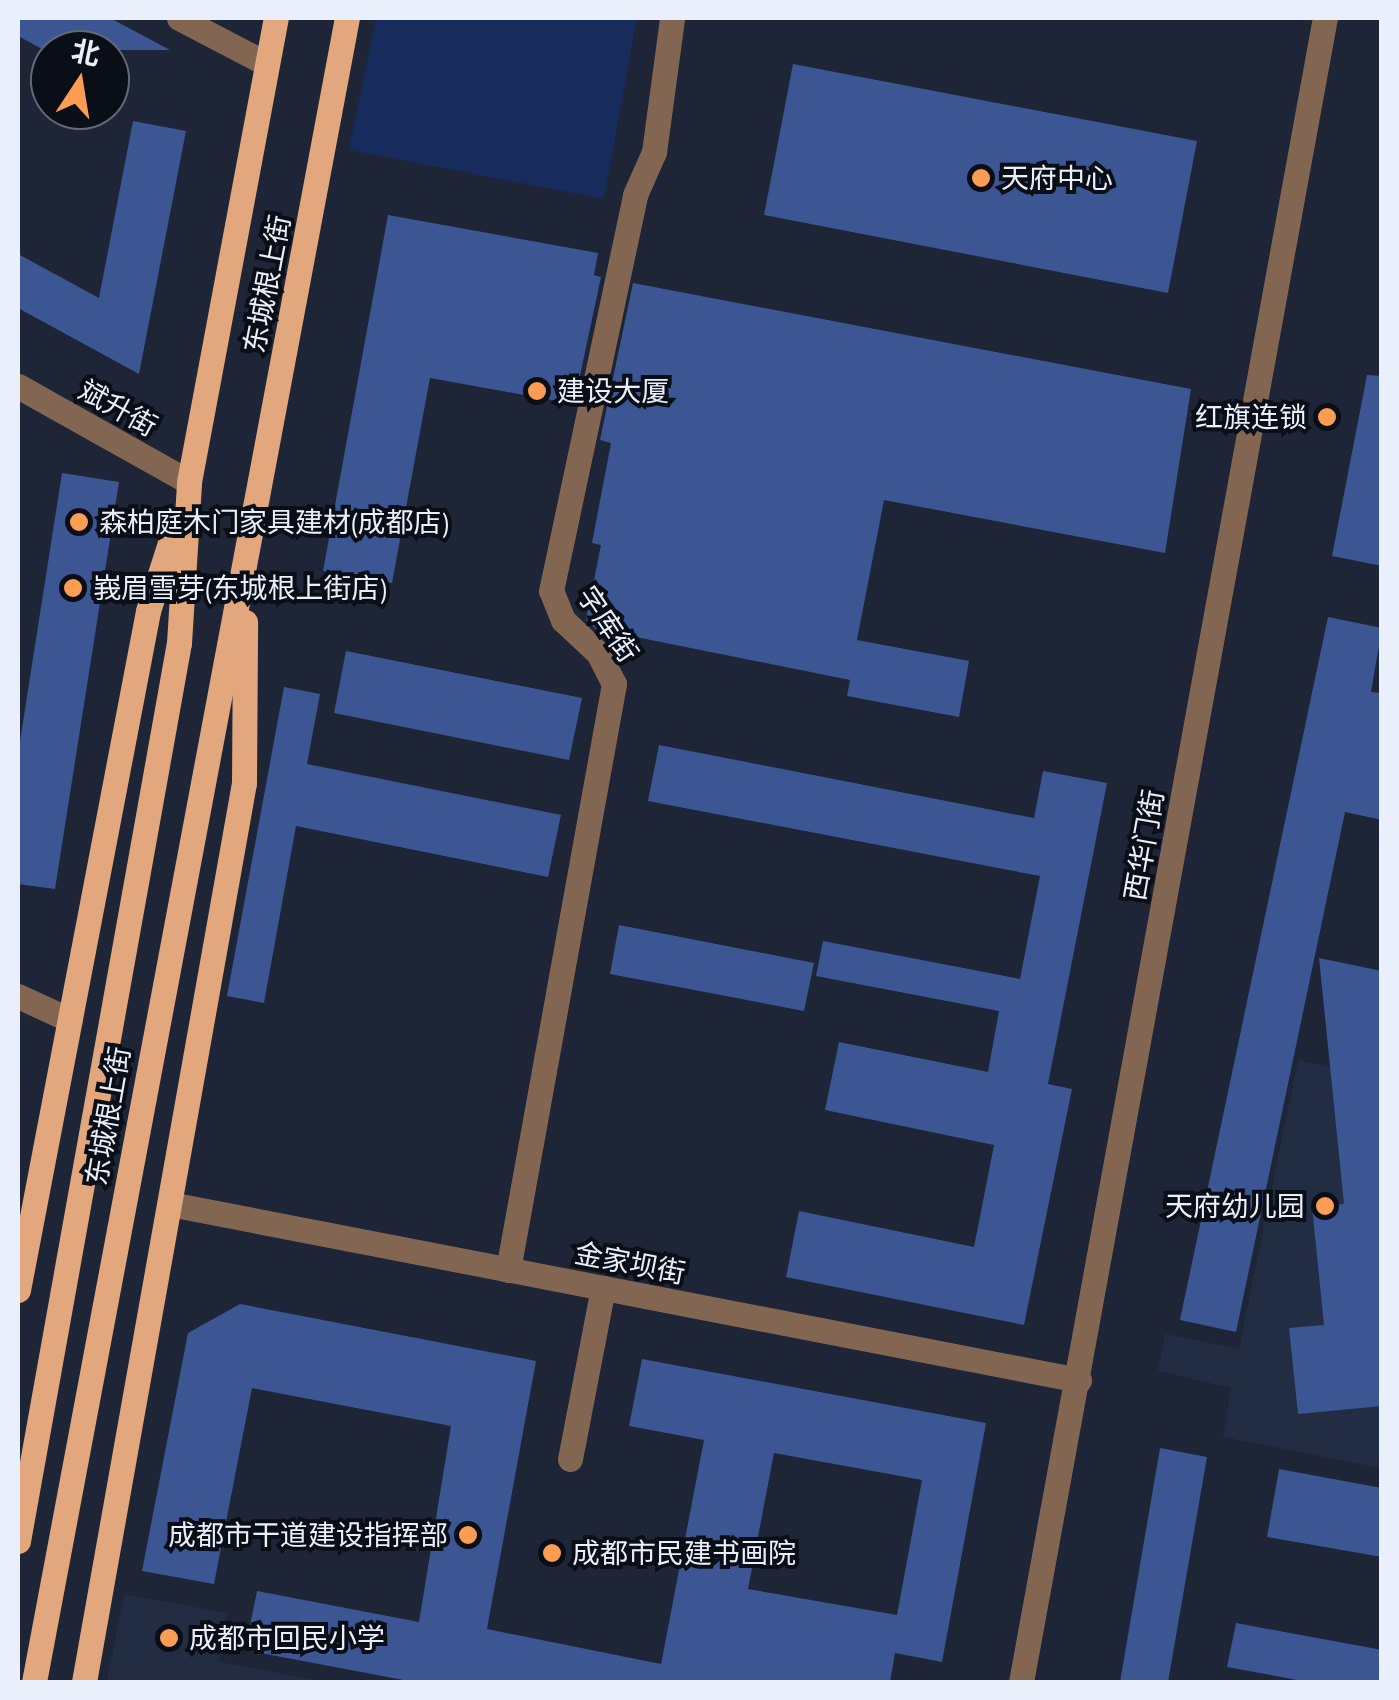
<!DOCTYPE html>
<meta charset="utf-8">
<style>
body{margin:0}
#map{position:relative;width:1399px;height:1700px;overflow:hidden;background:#1d2536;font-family:"PT Sans Narrow","Noto Sans SC",sans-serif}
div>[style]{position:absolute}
.built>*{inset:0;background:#222d44}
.green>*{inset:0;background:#182b5d}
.building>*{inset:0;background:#3c5693}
.minor>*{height:25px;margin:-12.5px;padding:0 12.5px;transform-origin:12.5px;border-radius:12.5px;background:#836652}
.primary>*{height:25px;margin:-12.5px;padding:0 12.5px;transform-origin:12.5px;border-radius:12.5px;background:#e2a77d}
.dots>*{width:28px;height:28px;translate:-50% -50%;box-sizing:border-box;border:5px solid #0a0e16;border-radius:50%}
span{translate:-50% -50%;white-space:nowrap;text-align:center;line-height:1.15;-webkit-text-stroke:8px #0a0e16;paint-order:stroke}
.poi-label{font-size:28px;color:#eaeffc}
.left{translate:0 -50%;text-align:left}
.right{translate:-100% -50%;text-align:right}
.street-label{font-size:28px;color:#eaeffc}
.frame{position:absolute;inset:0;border:20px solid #eaeffc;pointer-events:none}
.north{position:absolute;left:30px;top:30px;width:100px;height:100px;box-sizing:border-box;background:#0a0e16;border:2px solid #646872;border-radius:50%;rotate:12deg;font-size:28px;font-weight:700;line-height:40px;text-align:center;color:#eaeffc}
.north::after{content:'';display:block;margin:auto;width:35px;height:45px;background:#fc9d53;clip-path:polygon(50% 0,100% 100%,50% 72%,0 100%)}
</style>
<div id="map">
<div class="built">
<div style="clip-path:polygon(1298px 1060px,1381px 1078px,1381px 1468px,1223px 1437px,1231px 1388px,1158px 1371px,1165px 1334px,1239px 1349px)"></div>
<div style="clip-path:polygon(124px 1594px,227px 1613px,219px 1662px,328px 1682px,107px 1682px)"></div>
</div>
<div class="green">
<div style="clip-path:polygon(376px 18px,637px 18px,604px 199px,349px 150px)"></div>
</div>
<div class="building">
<div style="clip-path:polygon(18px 18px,110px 18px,170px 50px,44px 50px,18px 36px)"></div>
<div style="clip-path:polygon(793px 64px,1197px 141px,1168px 293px,764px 215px)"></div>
<div style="clip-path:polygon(133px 121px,186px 131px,139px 374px,18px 308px,18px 254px,99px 298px)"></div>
<div style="clip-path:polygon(388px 215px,598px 253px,594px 275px,601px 277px,574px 404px,430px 378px,392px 583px,323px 571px)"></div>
<div style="clip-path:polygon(633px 283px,1191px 389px,1165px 553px,884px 500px,857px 640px,969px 661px,959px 717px,847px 696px,850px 680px,596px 629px,586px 620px,601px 545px,592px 543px,611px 443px,600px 440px)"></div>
<div style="clip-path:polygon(1367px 375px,1382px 376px,1382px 566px,1332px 556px)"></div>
<div style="clip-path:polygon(62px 473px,119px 482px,55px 889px,18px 884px,18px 754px)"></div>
<div style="clip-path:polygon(1328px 617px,1382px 628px,1371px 692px,1382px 693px,1382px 820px,1345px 812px,1236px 1332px,1180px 1320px)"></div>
<div style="clip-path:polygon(346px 651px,582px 698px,569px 760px,334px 713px)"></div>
<div style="clip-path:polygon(284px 687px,320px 694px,307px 764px,561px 815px,548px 877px,296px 826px,264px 1003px,227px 996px)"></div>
<div style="clip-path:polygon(659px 745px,1034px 818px,1043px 771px,1107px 783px,1048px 1084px,1072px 1089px,1024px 1325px,786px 1277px,799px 1211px,974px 1247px,994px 1145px,825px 1110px,839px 1042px,988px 1072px,999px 1011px,816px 976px,823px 941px,1020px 979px,1040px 876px,648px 801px)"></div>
<div style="clip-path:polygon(619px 925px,814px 963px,804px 1011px,610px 974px)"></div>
<div style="clip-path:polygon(1319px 958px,1382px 971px,1382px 1406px,1298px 1414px,1289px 1328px,1324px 1325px,1312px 1207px,1344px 1204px)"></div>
<div style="clip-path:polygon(evenodd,240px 1304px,536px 1361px,487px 1629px,661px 1664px,704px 1440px,629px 1426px,642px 1359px,986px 1423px,942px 1662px,895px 1653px,890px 1682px,414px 1682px,245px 1650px,257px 1591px,419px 1622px,451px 1426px,252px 1388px,214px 1584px,142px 1571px,188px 1333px,240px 1304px,774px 1453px,922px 1480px,897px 1615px,748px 1589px,774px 1453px)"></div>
<div style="clip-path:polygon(1160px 1448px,1207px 1457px,1168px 1682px,1120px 1682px)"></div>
<div style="clip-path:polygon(1279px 1469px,1382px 1488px,1382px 1557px,1267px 1537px)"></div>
<div style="clip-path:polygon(1236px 1623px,1382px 1650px,1382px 1682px,1308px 1682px,1227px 1667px)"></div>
</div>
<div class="minor">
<div style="left:179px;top:18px;width:99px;rotate:27.6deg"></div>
<div style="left:18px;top:386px;width:196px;rotate:29.3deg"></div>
<div style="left:18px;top:996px;width:57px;rotate:24.8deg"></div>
<div style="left:170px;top:1204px;width:926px;rotate:10.96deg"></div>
<div style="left:508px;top:1270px;width:596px;rotate:-79.75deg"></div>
<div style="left:614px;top:684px;width:35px;rotate:-117deg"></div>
<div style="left:598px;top:653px;width:48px;rotate:-136.7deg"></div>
<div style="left:563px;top:620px;width:31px;rotate:-112deg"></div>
<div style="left:551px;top:591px;width:405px;rotate:-78deg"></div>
<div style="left:635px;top:195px;width:47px;rotate:-66.2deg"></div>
<div style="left:654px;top:152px;width:135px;rotate:-82.3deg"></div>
<div style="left:570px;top:1459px;width:174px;rotate:-79.1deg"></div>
<div style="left:1021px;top:1682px;width:1692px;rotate:-79.65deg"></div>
</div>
<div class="primary">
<div style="left:18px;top:1290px;width:691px;rotate:-79.16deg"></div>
<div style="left:148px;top:611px;width:95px;rotate:-72.1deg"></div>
<div style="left:18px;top:1541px;width:912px;rotate:-79.84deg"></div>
<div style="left:179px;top:643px;width:161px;rotate:-86.4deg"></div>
<div style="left:189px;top:482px;width:472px;rotate:-79.4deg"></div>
<div style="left:34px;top:1682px;width:1693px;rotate:-79.35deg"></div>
<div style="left:84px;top:1682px;width:913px;rotate:-79.91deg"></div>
<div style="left:244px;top:783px;width:161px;rotate:-89.6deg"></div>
</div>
<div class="dots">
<div style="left:981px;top:178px;background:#fc9d53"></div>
<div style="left:537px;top:391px;background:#fc9d53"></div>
<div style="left:1327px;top:417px;background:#fc9d53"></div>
<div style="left:79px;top:522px;background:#fc9d53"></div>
<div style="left:73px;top:588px;background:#fc9d53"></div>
<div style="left:1325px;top:1206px;background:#fc9d53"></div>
<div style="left:468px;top:1535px;background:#fc9d53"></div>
<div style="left:552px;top:1553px;background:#fc9d53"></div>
<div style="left:169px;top:1638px;background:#fc9d53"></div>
</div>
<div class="poi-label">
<span class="left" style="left:1001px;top:178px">天府中心</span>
<span class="left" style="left:557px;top:391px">建设大厦</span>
<span class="right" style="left:1307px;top:417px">红旗连锁</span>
<span class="left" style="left:99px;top:522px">森柏庭木门家具建材(成都店)</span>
<span class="left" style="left:93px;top:588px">峩眉雪芽(东城根上街店)</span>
<span class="right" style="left:1305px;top:1206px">天府幼儿园</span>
<span class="right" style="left:448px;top:1535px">成都市干道建设指挥部</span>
<span class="left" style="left:572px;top:1553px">成都市民建书画院</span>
<span class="left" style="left:189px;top:1638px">成都市回民小学</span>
</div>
<div class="street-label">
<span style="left:267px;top:284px;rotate:-79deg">东城根上街</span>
<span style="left:118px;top:408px;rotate:29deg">斌升街</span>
<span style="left:608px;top:624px;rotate:56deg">字库街</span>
<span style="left:1144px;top:845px;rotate:-80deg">西华门街</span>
<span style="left:108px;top:1116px;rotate:-80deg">东城根上街</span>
<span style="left:630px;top:1263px;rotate:11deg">金家坝街</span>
</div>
<div class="frame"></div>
<div class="north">北</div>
</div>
